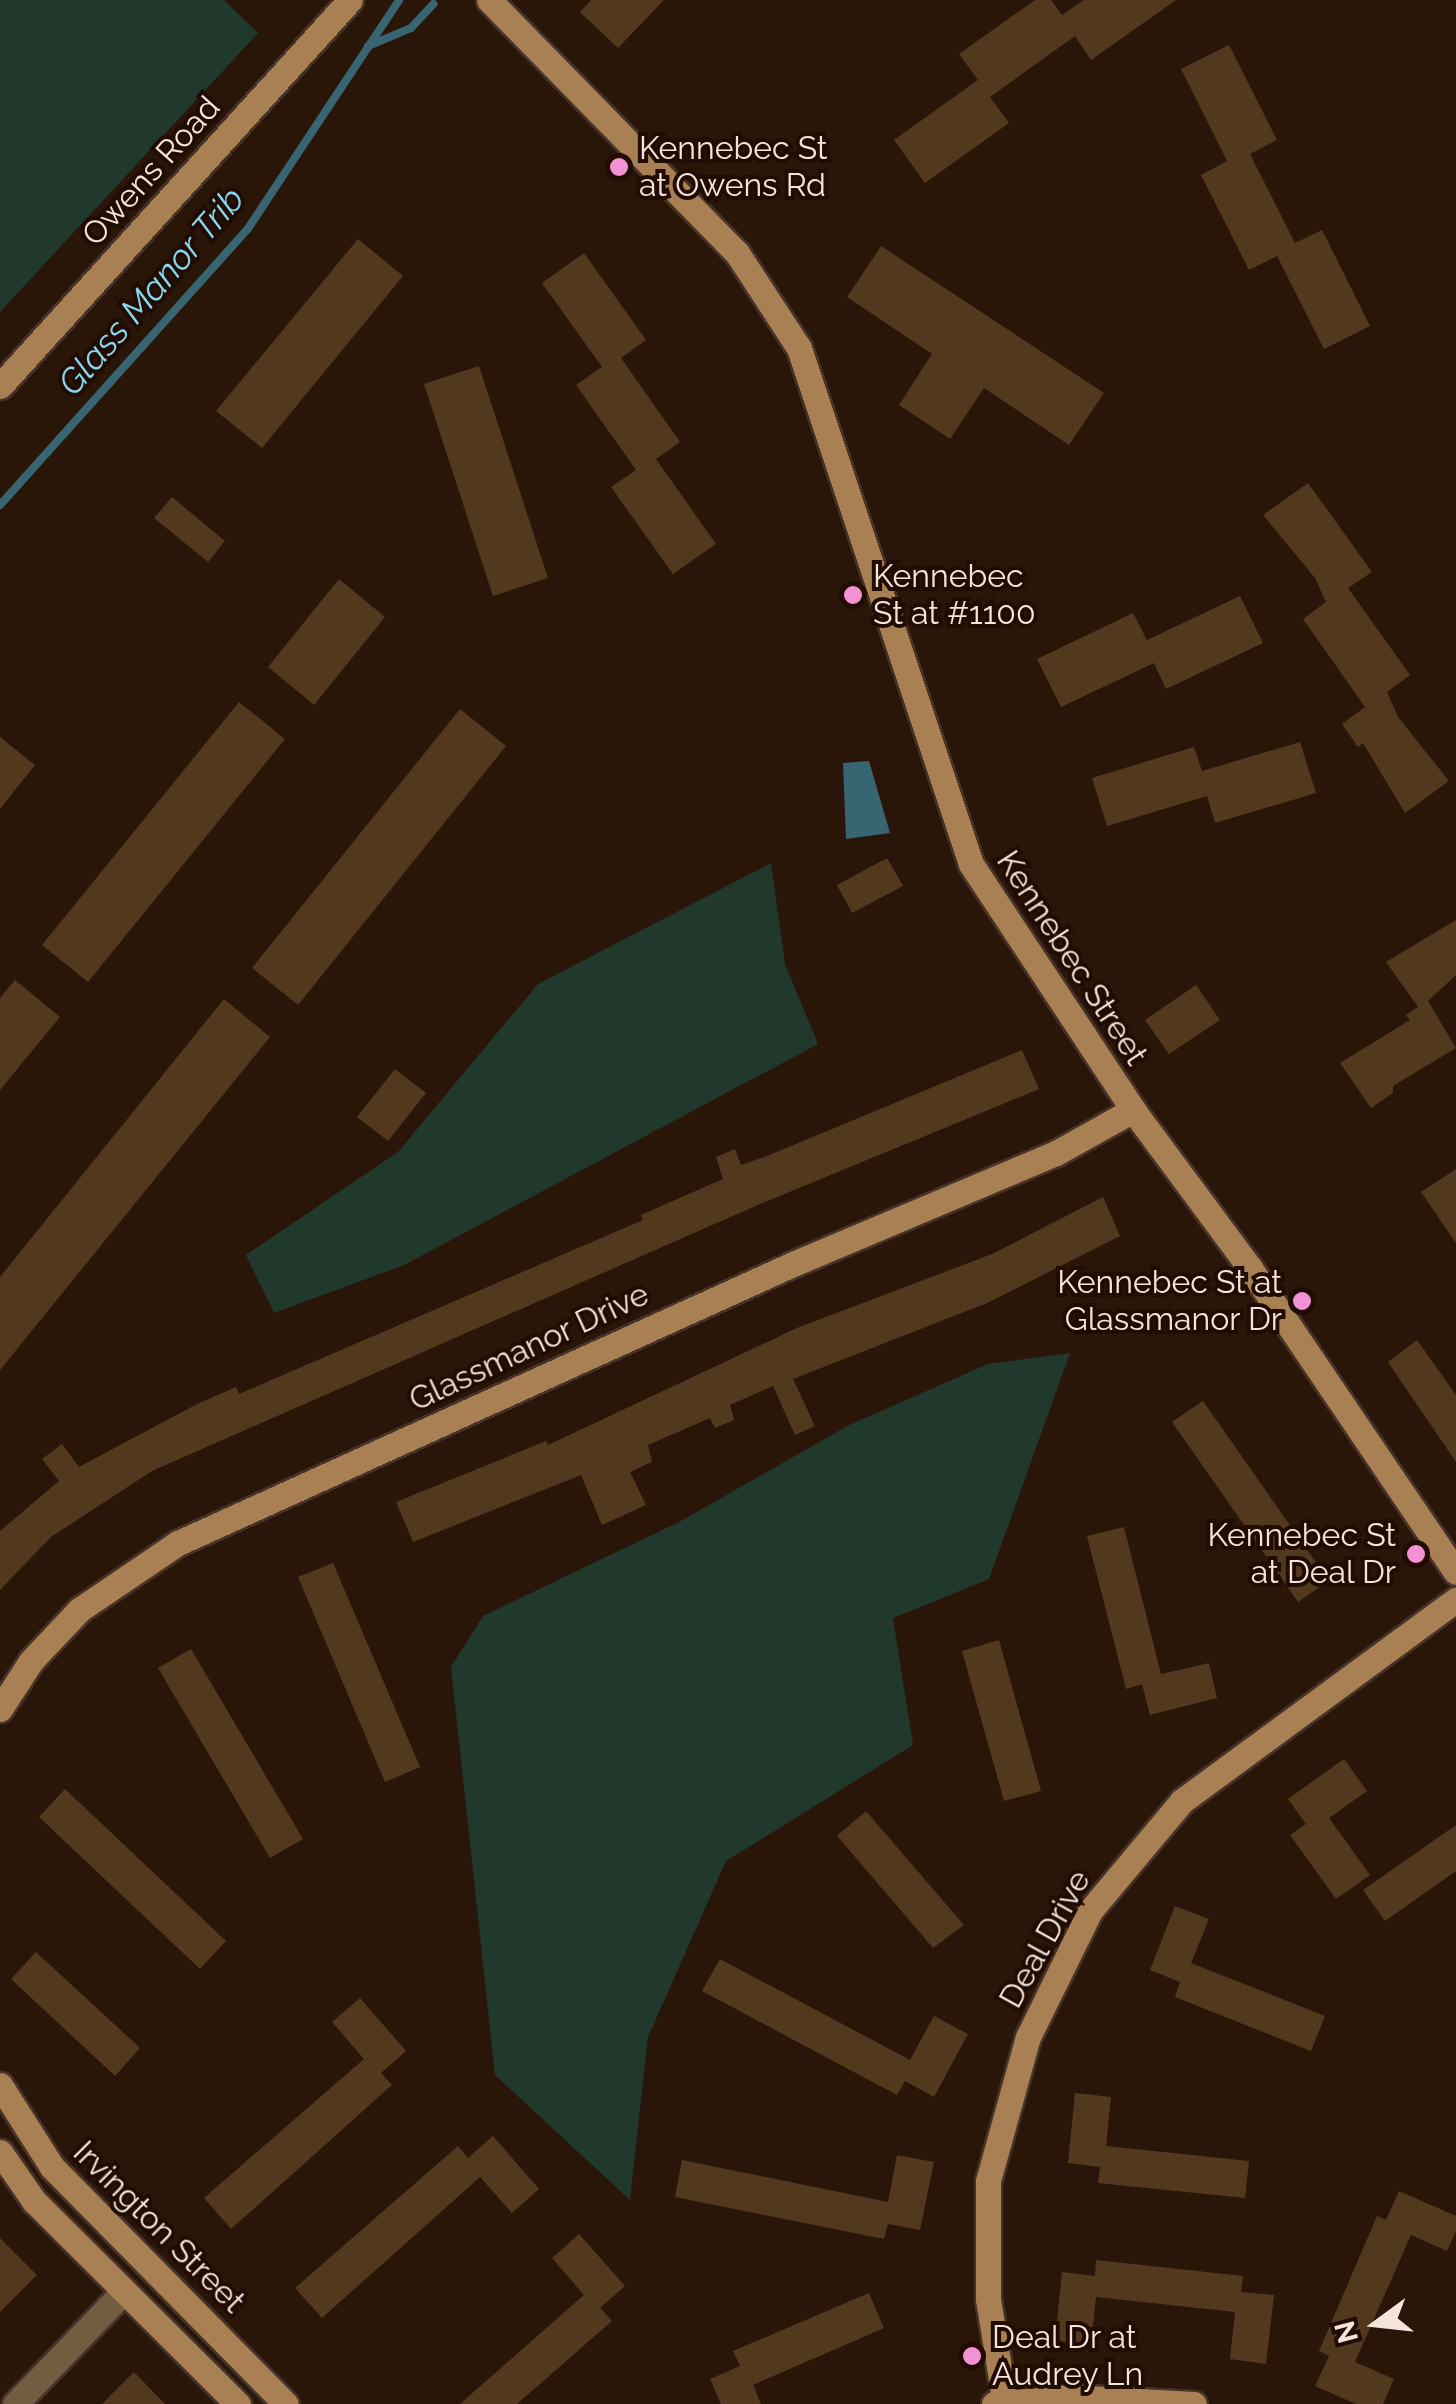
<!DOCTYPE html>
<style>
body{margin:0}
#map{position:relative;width:1456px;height:2404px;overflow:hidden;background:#2a1509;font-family:Raleway,sans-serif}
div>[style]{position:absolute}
.green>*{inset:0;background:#21392c}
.water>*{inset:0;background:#386572}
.stream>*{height:8px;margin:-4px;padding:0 4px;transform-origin:4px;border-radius:4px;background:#386572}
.building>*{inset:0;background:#52391e}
.roads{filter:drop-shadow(2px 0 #463227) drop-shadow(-2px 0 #463227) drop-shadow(0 2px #463227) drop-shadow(0 -2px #463227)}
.street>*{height:25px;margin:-12.5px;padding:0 12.5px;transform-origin:12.5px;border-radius:12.5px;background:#745c41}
.secondary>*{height:25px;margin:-12.5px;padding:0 12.5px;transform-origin:12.5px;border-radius:12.5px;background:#a88054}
.dots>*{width:28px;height:28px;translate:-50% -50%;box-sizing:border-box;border:5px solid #200c02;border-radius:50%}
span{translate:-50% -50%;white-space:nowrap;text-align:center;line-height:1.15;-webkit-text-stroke:8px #200c02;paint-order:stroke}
.poi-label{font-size:32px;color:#f4e4dc}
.left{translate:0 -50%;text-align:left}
.right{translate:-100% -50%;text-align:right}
.street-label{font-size:32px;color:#f4e4dc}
.water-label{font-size:35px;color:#88d7ef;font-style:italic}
.north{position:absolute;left:1326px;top:2274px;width:100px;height:100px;-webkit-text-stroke:8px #200c02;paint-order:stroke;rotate:255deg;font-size:28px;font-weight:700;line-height:40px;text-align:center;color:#f4e4dc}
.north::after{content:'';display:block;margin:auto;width:35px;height:45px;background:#f4e4dc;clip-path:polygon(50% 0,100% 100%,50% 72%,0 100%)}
</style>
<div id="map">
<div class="green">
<div style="clip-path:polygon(0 0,224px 0,258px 33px,0 312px)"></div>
<div style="clip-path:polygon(771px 863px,785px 964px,818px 1044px,404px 1265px,274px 1313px,246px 1255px,398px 1152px,538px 984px)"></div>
<div style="clip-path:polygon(1070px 1353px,989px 1579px,893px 1618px,913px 1745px,726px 1861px,648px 2037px,630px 2200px,495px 2075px,451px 1667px,483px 1616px,679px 1522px,849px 1425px,988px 1364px)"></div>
</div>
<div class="water">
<div style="clip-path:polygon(869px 761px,890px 833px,846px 839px,843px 763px)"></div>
</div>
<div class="stream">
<div style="left:368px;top:46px;width:47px;rotate:-22.7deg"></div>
<div style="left:411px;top:28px;width:33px;rotate:-47deg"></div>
<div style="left:0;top:505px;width:370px;rotate:-48.1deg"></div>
<div style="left:247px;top:230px;width:276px;rotate:-56.5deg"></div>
</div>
<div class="building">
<div style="clip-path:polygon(591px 0,664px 0,618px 48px,580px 12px)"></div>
<div style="clip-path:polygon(1035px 0,1051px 0,1062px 15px,1084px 0,1176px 0,1091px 60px,1075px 36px,990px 97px,1009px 123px,925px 183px,894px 140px,978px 80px,959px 54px)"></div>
<div style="clip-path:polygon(1229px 45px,1277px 140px,1250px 154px,1295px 243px,1322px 230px,1370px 326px,1324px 349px,1277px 256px,1249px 270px,1201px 175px,1227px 161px,1181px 69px)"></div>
<div style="clip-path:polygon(358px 239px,403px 276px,262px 448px,216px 411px)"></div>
<div style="clip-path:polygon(881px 246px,1104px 393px,1069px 445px,984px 388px,950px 439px,899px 405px,932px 354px,847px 297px)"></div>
<div style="clip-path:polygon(584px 253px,646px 340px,621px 358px,680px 442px,656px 459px,716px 544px,673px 574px,611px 487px,636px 470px,576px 385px,602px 367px,542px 283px)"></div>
<div style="clip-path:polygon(479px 366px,548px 578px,493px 596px,424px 384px)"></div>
<div style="clip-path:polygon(1308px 483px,1372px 572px,1348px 588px,1410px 675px,1387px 692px,1398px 717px,1449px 781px,1405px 813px,1363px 743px,1358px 747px,1342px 724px,1365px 707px,1303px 619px,1326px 602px,1315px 578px,1263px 515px)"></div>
<div style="clip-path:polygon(172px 497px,225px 541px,208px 562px,154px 518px)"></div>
<div style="clip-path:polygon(339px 579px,385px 617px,314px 705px,268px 667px)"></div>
<div style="clip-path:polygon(1240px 596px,1263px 643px,1166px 689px,1154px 663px,1061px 707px,1037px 659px,1133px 613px,1147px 640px)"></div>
<div style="clip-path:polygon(239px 702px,285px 739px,88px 982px,42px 945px)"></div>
<div style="clip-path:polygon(460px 709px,506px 746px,298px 1005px,252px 968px)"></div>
<div style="clip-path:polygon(0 737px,35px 765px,0 809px)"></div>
<div style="clip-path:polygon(1300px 742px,1316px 793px,1215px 823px,1207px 796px,1107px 826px,1092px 778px,1194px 747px,1202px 771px)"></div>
<div style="clip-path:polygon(887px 858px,903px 886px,852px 913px,837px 885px)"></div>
<div style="clip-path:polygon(1456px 920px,1456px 975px,1428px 1001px,1456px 1048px,1393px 1086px,1393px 1093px,1371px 1108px,1340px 1063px,1410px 1020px,1406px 1015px,1418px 1007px,1386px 962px)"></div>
<div style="clip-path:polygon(15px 980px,60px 1017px,0 1090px,0 998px)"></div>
<div style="clip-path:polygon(1196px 985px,1220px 1020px,1169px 1054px,1145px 1020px)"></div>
<div style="clip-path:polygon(224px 999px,270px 1037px,0 1370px,0 1277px)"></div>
<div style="clip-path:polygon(1022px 1050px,1039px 1089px,760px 1204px,152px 1471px,51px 1537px,0 1590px,0 1531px,59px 1481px,42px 1459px,62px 1444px,79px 1467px,197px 1404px,236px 1387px,239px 1394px,643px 1220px,641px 1215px,723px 1179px,716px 1157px,735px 1149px,741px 1165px,767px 1156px)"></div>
<div style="clip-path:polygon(395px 1069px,426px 1093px,388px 1141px,357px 1117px)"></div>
<div style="clip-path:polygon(1456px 1169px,1456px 1243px,1421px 1192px)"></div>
<div style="clip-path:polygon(1103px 1197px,1120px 1236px,987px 1303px,793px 1379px,815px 1426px,795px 1435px,773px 1386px,730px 1405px,734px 1420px,715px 1428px,710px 1418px,648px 1445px,652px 1462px,630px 1472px,646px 1505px,602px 1525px,581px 1475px,413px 1542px,396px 1502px,546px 1441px,548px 1445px,797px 1328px,992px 1254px)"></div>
<div style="clip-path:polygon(1417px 1340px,1456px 1395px,1456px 1462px,1388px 1362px)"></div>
<div style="clip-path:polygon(1203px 1401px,1329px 1581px,1298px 1602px,1172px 1422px)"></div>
<div style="clip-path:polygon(1124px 1527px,1161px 1674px,1209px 1663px,1217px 1698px,1150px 1715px,1142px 1684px,1126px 1689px,1087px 1536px)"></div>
<div style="clip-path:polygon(333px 1563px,420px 1767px,385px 1782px,298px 1577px)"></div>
<div style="clip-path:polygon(999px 1640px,1041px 1791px,1004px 1801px,962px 1651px)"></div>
<div style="clip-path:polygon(191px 1649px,303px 1839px,270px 1858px,158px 1668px)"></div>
<div style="clip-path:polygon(1344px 1759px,1367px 1791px,1329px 1818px,1370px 1875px,1336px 1899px,1290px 1835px,1306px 1824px,1288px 1799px)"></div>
<div style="clip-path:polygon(65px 1789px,226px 1941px,200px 1969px,39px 1817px)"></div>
<div style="clip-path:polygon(866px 1811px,964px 1925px,933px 1948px,837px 1836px)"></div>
<div style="clip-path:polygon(1456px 1825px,1456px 1871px,1385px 1921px,1363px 1890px)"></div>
<div style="clip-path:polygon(1175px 1906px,1209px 1919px,1191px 1963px,1325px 2016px,1311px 2051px,1175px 1997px,1180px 1982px,1150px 1970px)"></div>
<div style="clip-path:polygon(36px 1952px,140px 2048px,115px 2076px,11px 1979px)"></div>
<div style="clip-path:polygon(720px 1959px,910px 2060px,934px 2016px,968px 2034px,934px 2097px,905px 2081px,897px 2095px,702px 1991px)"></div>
<div style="clip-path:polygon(360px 1998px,406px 2051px,381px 2073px,392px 2085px,231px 2229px,204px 2198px,364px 2059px,332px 2022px)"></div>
<div style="clip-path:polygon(1075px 2093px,1111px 2097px,1106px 2146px,1249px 2161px,1245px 2198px,1098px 2183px,1100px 2167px,1068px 2163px)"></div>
<div style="clip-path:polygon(493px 2136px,539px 2189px,512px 2213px,480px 2177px,322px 2318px,295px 2288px,458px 2146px,468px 2158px)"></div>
<div style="clip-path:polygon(897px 2155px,934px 2162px,920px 2230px,888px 2224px,884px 2239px,675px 2197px,682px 2160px,888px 2202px)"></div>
<div style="clip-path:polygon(1399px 2191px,1456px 2216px,1456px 2231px,1447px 2251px,1411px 2235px,1355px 2362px,1394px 2379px,1383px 2404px,1356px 2404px,1315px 2386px,1329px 2356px,1319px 2351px,1377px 2216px,1386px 2220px)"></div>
<div style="clip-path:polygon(579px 2234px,625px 2286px,600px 2308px,612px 2321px,517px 2404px,460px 2404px,584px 2295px,552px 2258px)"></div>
<div style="clip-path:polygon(0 2238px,37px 2275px,0 2312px)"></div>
<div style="clip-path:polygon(1096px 2260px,1243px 2276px,1241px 2292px,1274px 2295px,1266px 2364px,1230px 2359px,1235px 2312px,1096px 2297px,1091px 2345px,1055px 2341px,1062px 2272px,1095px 2276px)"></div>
<div style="clip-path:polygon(869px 2293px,884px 2328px,753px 2385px,761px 2404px,721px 2404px,710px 2379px,740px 2366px,733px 2351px)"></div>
<div style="clip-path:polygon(134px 2372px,165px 2404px,102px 2404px)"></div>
</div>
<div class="roads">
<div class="street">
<div style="left:15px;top:2404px;width:157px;rotate:-46deg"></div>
</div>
<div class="secondary">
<div style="left:489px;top:0;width:354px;rotate:45.6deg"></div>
<div style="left:737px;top:253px;width:113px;rotate:56.9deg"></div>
<div style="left:799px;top:348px;width:544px;rotate:71.57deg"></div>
<div style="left:971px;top:864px;width:295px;rotate:56.6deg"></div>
<div style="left:1133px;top:1110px;width:197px;rotate:53.5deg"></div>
<div style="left:1250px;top:1268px;width:367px;rotate:55.9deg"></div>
<div style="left:0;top:386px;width:521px;rotate:-47.8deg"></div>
<div style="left:0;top:1709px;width:57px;rotate:-57.1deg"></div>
<div style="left:31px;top:1661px;width:70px;rotate:-46.7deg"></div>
<div style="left:79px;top:1610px;width:120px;rotate:-34.1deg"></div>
<div style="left:178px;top:1543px;width:675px;rotate:-24.4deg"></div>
<div style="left:793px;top:1264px;width:285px;rotate:-22.9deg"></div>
<div style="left:1056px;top:1153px;width:88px;rotate:-29.2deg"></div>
<div style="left:0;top:2085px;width:97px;rotate:57.6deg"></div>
<div style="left:52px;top:2167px;width:333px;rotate:45.4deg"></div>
<div style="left:0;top:2152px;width:60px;rotate:55.2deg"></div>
<div style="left:34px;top:2201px;width:288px;rotate:44.9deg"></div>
<div style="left:994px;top:2404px;width:75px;rotate:-5.3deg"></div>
<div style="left:1069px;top:2397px;width:125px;rotate:3.2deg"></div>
<div style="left:1005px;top:2404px;width:106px;rotate:-99.2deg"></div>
<div style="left:988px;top:2299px;width:118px;rotate:-90deg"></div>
<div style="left:988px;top:2181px;width:149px;rotate:-74.5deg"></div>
<div style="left:1028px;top:2037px;width:140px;rotate:-63.8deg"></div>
<div style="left:1090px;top:1911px;width:143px;rotate:-50.1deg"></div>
<div style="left:1182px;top:1801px;width:340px;rotate:-36.3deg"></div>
</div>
</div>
<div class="dots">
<div style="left:619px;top:167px;background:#f391d5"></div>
<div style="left:853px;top:595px;background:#f391d5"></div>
<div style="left:1302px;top:1301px;background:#f391d5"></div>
<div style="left:1416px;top:1554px;background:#f391d5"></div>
<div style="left:972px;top:2356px;background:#f391d5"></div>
</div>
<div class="poi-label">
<span class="left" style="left:639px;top:167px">Kennebec St<br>at Owens Rd</span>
<span class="left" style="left:873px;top:595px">Kennebec<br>St at #1100</span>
<span class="right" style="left:1282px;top:1301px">Kennebec St at<br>Glassmanor Dr</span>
<span class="right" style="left:1396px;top:1554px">Kennebec St<br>at Deal Dr</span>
<span class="left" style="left:992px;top:2356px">Deal Dr at<br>Audrey Ln</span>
</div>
<div class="street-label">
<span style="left:151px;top:171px;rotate:-48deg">Owens Road</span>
<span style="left:1072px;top:958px;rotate:57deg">Kennebec Street</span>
<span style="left:529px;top:1347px;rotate:-25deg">Glassmanor Drive</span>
<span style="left:1045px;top:1939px;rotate:-61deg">Deal Drive</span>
<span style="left:159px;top:2227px;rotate:45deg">Irvington Street</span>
</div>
<div class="water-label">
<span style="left:151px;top:291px;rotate:-49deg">Glass Manor Trib</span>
</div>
<div class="north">N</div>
</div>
